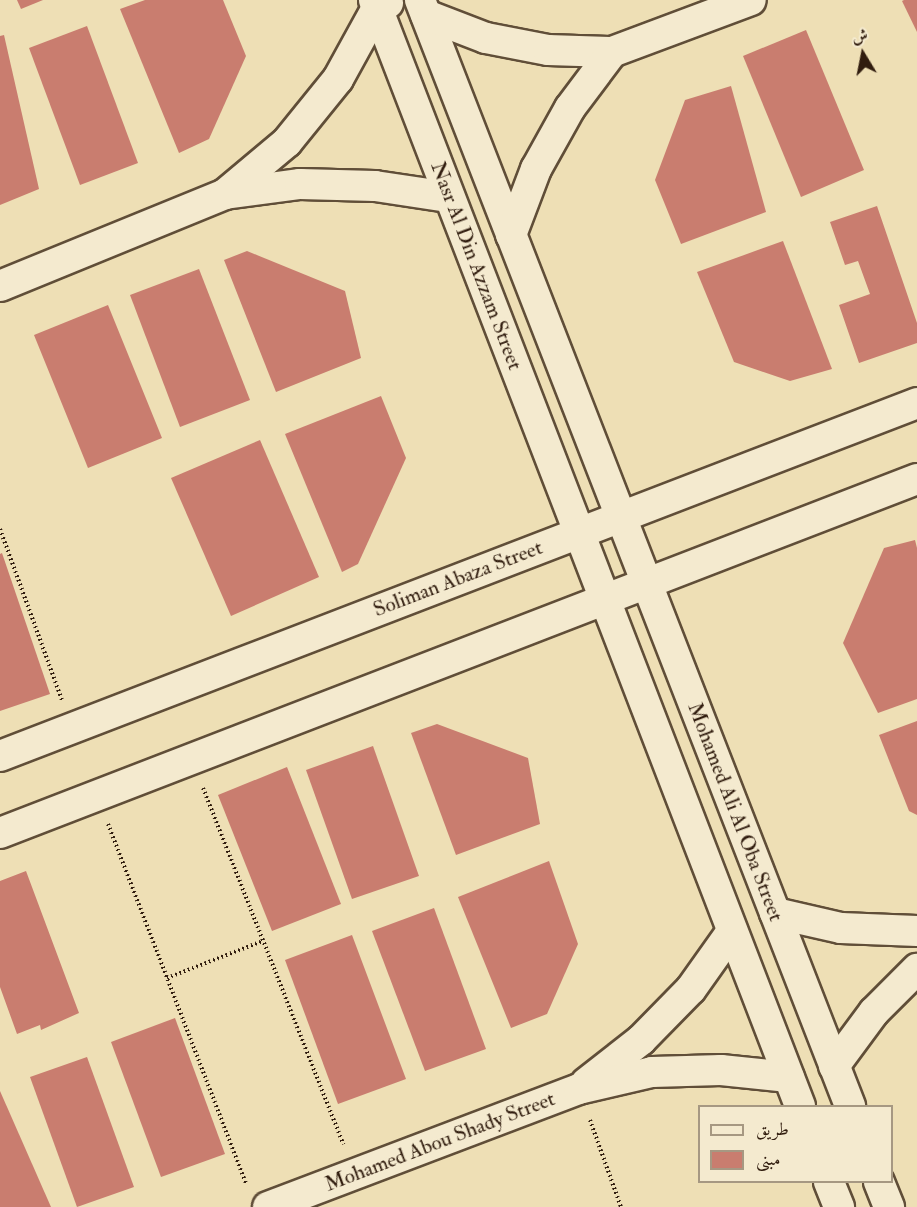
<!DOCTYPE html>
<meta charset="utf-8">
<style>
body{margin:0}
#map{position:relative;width:917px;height:1207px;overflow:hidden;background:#eedfb5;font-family:"IM FELL Double Pica",Amiri,serif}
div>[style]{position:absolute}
.building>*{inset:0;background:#c97d6f}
.path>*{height:4px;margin-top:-2px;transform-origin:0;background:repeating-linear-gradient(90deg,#311d0f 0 1.5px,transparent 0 4.5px)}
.roads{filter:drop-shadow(2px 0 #604e38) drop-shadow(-2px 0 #604e38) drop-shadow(0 2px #604e38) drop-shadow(0 -2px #604e38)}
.minor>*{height:30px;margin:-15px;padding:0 15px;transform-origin:15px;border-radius:15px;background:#f4eacf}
span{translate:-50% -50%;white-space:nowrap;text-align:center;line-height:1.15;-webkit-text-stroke:4.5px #f4eacf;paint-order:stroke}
.street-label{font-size:21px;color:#311d0f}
.legend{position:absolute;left:698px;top:1105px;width:195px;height:78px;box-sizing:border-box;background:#f4eacf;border:2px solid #a69882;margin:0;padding:8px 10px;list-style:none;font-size:18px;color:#311d0f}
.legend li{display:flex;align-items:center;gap:12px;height:30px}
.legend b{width:30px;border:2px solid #a69882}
.north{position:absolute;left:833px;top:24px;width:60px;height:60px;-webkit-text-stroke:4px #f4eacf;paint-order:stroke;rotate:350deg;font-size:16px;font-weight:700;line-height:24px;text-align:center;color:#311d0f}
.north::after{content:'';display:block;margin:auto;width:21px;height:27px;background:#311d0f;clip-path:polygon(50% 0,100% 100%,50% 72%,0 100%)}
</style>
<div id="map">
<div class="building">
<div style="clip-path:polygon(17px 0,43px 0,21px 9px)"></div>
<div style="clip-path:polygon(145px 0,223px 0,246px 56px,209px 139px,179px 153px,120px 9px)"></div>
<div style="clip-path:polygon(904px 0,917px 0,917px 32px,902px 1px)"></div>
<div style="clip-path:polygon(87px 26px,138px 163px,80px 185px,29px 48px)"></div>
<div style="clip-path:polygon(806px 30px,864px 170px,801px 197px,743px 56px)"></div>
<div style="clip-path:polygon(4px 35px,39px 189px,0 205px,0 36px)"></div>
<div style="clip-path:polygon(731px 86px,766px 212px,681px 244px,655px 180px,685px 100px)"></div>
<div style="clip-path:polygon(877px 206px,917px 323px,917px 343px,859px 363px,839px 305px,870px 294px,858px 261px,845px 265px,830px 222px)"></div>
<div style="clip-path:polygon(783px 241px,832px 369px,790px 381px,734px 362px,697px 272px)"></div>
<div style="clip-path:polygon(247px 251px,345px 291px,361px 358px,276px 392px,224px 260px)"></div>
<div style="clip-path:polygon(199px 269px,250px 400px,180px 427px,130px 295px)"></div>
<div style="clip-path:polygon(108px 305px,162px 438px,88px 468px,34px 335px)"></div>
<div style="clip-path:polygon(381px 396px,406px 458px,358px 564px,342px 572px,285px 434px)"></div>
<div style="clip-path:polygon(260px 440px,319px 577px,231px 616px,171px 478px)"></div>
<div style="clip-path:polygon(915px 540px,917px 548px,917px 699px,878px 713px,843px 643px,884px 548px)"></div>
<div style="clip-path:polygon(2px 553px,50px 694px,0 711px,0 554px)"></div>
<div style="clip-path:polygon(917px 721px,917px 815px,909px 811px,879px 735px)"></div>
<div style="clip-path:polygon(437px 724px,528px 758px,540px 824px,456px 855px,411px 733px)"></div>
<div style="clip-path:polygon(373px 746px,419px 876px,352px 899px,306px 770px)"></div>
<div style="clip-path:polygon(287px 767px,341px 904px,272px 931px,218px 795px)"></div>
<div style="clip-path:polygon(549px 861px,578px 944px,547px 1014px,511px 1028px,458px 897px)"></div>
<div style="clip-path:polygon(26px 871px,79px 1013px,41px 1030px,40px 1025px,17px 1034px,0 987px,0 881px)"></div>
<div style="clip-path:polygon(434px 908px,486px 1049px,425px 1071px,372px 931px)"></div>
<div style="clip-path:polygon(352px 935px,406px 1079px,338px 1104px,285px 960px)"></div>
<div style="clip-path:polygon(175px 1018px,225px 1154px,161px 1177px,111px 1042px)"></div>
<div style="clip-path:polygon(87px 1057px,134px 1187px,77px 1207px,30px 1077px)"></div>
<div style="clip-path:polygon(0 1091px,51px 1207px,0 1207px)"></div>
</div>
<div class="path">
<div style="left:0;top:529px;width:182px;rotate:70.1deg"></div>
<div style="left:203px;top:788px;width:383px;rotate:68.5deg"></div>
<div style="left:108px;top:824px;width:386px;rotate:69deg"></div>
<div style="left:167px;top:978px;width:103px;rotate:-21.1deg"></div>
<div style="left:590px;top:1120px;width:92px;rotate:70.4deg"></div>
</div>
<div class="roads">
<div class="minor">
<div style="left:374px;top:0;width:1185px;rotate:68.93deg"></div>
<div style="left:420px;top:0;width:1187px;rotate:68.75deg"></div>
<div style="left:426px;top:15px;width:64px;rotate:21deg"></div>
<div style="left:486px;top:38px;width:63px;rotate:11deg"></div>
<div style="left:548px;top:50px;width:64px;rotate:1.8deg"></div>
<div style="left:612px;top:52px;width:148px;rotate:-20.5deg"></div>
<div style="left:225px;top:194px;width:81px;rotate:-40deg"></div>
<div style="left:287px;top:142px;width:81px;rotate:-51deg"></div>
<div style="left:338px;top:79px;width:81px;rotate:-61.2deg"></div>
<div style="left:377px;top:8px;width:12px;rotate:-24deg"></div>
<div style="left:511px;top:235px;width:71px;rotate:-69.3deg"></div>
<div style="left:536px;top:169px;width:70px;rotate:-60.9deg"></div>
<div style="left:570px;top:108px;width:70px;rotate:-53.1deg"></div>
<div style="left:0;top:286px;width:243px;rotate:-22.2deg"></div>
<div style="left:225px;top:194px;width:76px;rotate:-7.6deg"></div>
<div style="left:300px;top:184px;width:75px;rotate:1.5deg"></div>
<div style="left:375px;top:186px;width:75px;rotate:8.5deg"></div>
<div style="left:0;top:756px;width:983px;rotate:-21.05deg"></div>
<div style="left:0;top:833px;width:983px;rotate:-21.11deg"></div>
<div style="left:775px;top:913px;width:68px;rotate:12.8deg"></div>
<div style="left:841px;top:928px;width:76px;rotate:2.3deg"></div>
<div style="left:834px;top:1066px;width:67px;rotate:-53.5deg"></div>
<div style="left:874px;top:1012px;width:61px;rotate:-45deg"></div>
<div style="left:586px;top:1083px;width:70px;rotate:-38deg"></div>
<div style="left:641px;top:1040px;width:71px;rotate:-45.6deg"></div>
<div style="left:691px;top:989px;width:71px;rotate:-54.7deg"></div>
<div style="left:829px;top:1182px;width:27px;rotate:68deg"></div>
<div style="left:879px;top:1182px;width:27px;rotate:68deg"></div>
<div style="left:268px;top:1207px;width:333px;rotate:-20.8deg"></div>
<div style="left:579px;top:1089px;width:75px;rotate:-13.1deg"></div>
<div style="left:652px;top:1072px;width:69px;rotate:-1.7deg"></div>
<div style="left:721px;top:1070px;width:68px;rotate:5.9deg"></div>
</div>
</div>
<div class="street-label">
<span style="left:476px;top:266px;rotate:69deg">Nasr Al Din Azzam Street</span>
<span style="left:458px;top:579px;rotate:-21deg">Soliman Abaza Street</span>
<span style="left:735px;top:812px;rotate:69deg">Mohamed Ali Al Oba Street</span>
<span style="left:440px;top:1142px;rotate:-21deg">Mohamed Abou Shady Street</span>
</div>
<ul class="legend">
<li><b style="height:8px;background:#f4eacf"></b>طريق</li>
<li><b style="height:16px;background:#c97d6f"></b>مبنى</li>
</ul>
<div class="north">ش</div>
</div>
